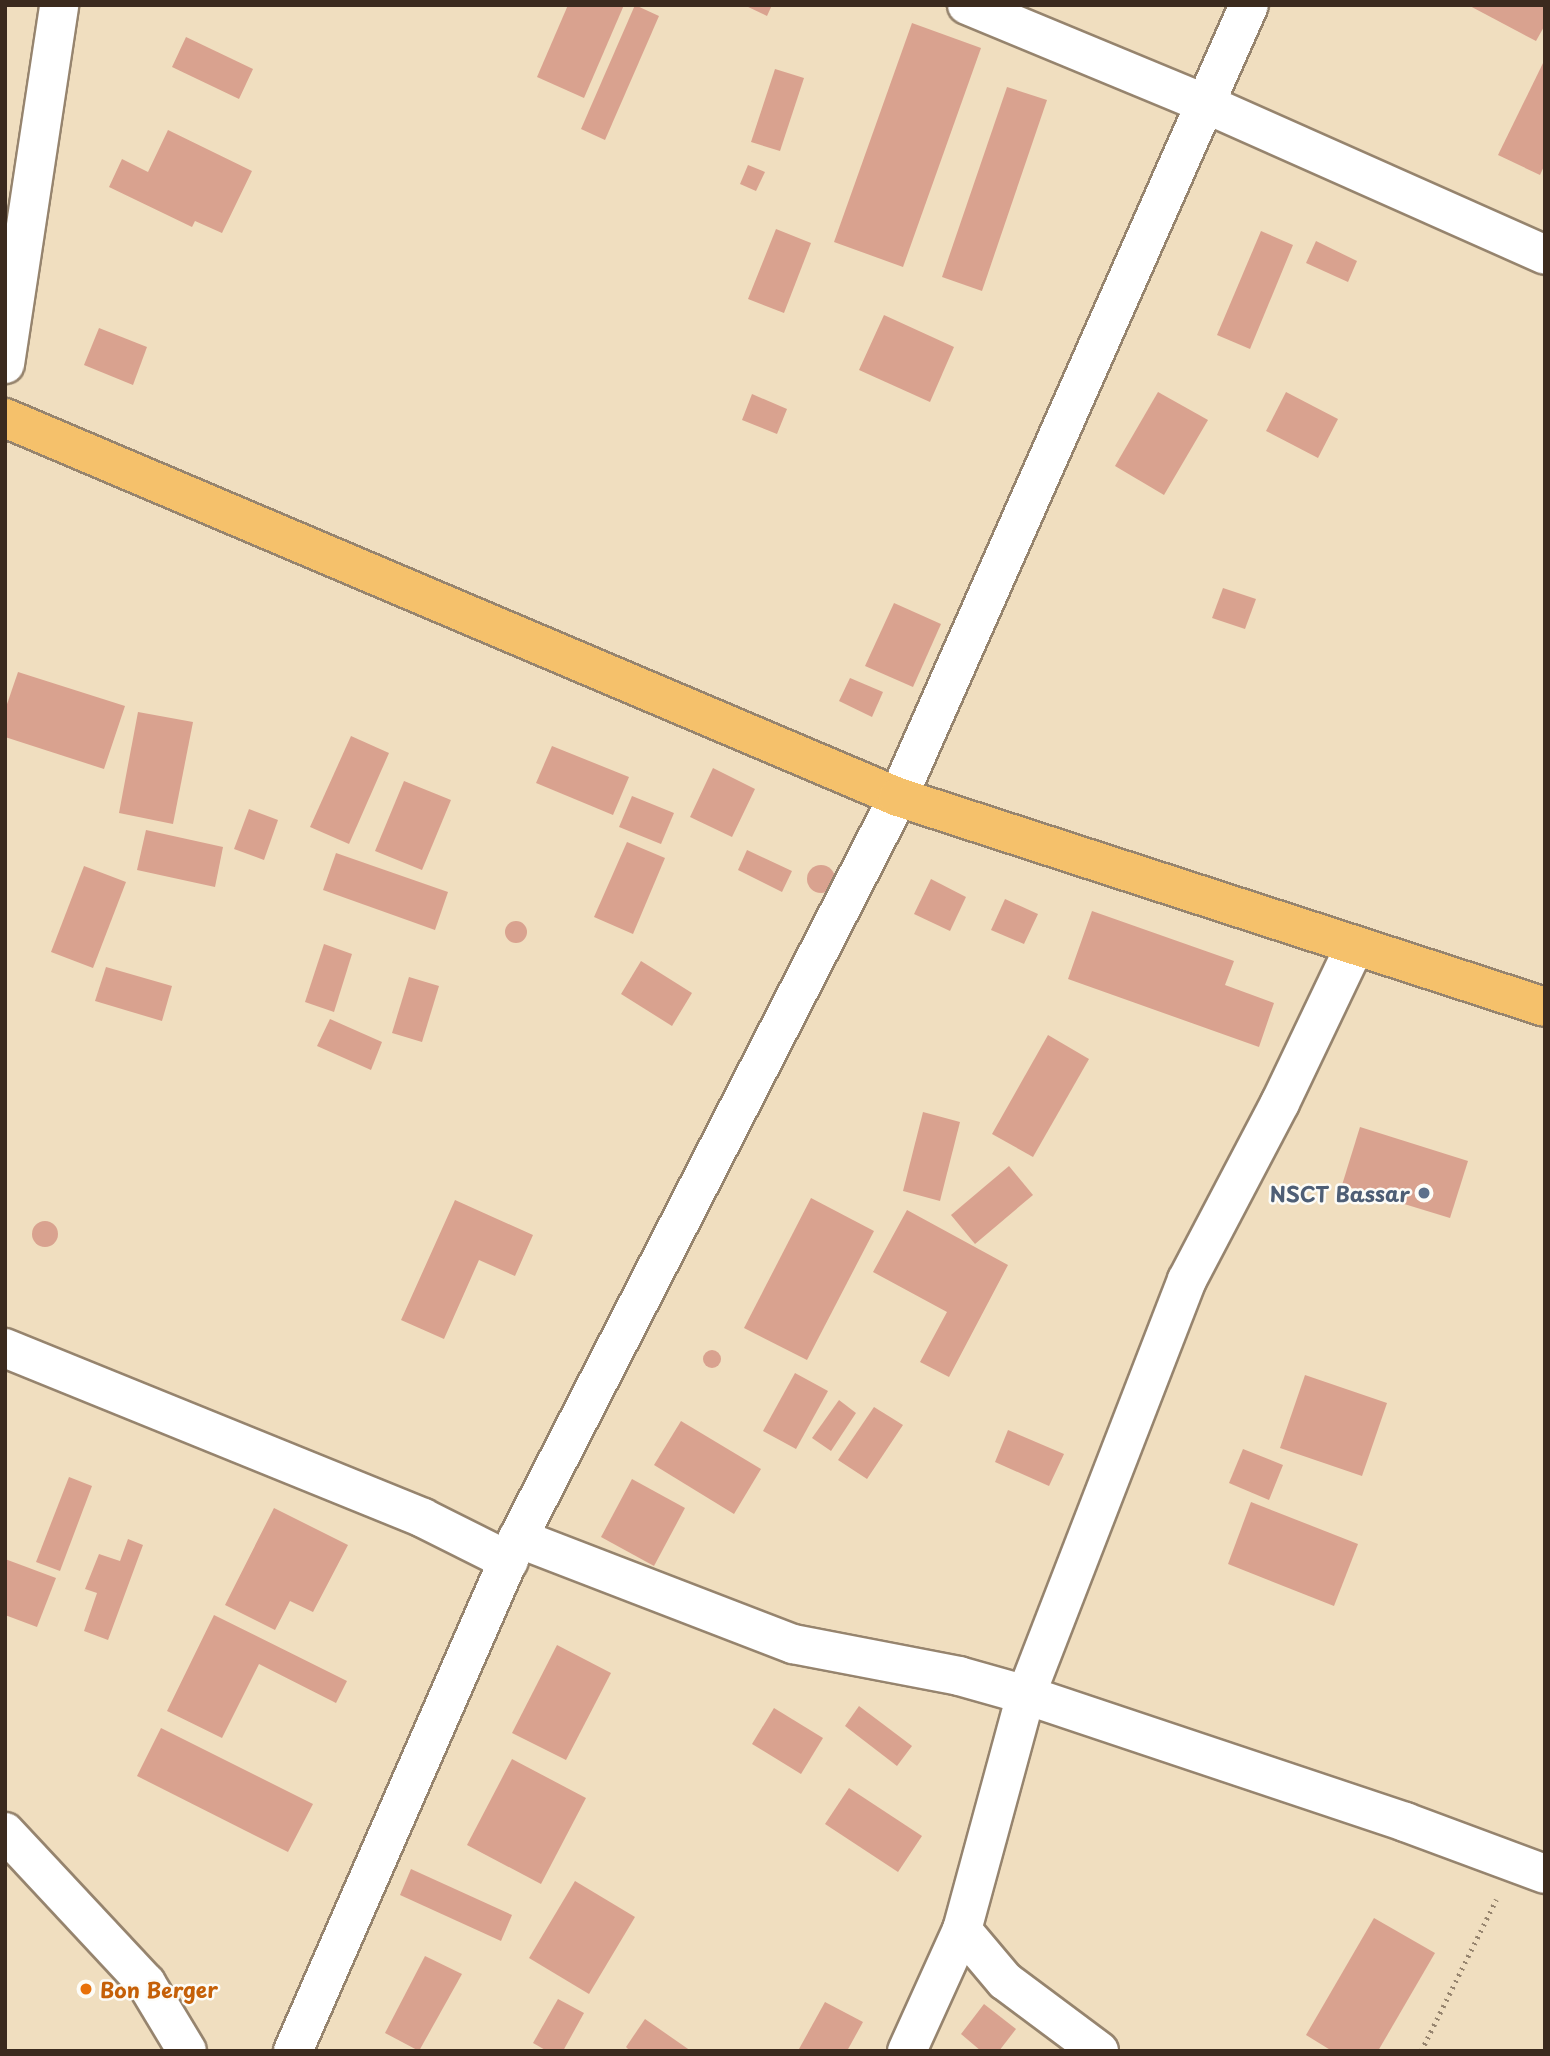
<!DOCTYPE html>
<style>
body{margin:0}
#map{position:relative;width:1550px;height:2056px;overflow:hidden;background:#f0debf;font-family:"Playpen Sans",sans-serif}
div>[style]{position:absolute}
.building>*{inset:0;background:#d9a28f}
.round{border-radius:50%}
.path>*{height:4.5px;margin-top:-2.25px;transform-origin:0;background:repeating-linear-gradient(90deg,#96846e 0 2px,transparent 0 7px)}
.roads{filter:drop-shadow(2px 0 #96846e) drop-shadow(-2px 0 #96846e) drop-shadow(0 2px #96846e) drop-shadow(0 -2px #96846e)}
.minor>*{height:38px;margin:-19px;padding:0 19px;transform-origin:19px;border-radius:19px;background:#fff}
.major>*{height:38px;margin:-19px;padding:0 19px;transform-origin:19px;border-radius:19px;background:#f5c16b}
.dots>*{width:19px;height:19px;translate:-50% -50%;box-sizing:border-box;border:4px solid #fdfcf7;border-radius:50%}
span{translate:-50% -50%;white-space:nowrap;text-align:center;line-height:1.15;-webkit-text-stroke:5px #fdfcf7;paint-order:stroke}
.service-label{font-size:21px;color:#4e5e75;font-weight:700}
.right{translate:-100% -50%;text-align:right}
.food-label{font-size:21px;color:#c56008;font-weight:700}
.left{translate:0 -50%;text-align:left}
.frame{position:absolute;inset:0;border:7px solid #3b2a1e;pointer-events:none}
</style>
<div id="map">
<div class="building">
<div style="clip-path:polygon(568px 5px,624px 5px,584px 98px,537px 77px)"></div>
<div style="clip-path:polygon(635px 5px,659px 16px,605px 140px,581px 129px)"></div>
<div style="clip-path:polygon(744px 5px,772px 5px,767px 16px)"></div>
<div style="clip-path:polygon(1468px 5px,1545px 5px,1545px 25px,1536px 41px)"></div>
<div style="clip-path:polygon(912px 23px,981px 48px,903px 267px,834px 242px)"></div>
<div style="clip-path:polygon(186px 37px,253px 69px,239px 99px,172px 67px)"></div>
<div style="clip-path:polygon(1545px 59px,1545px 164px,1540px 175px,1498px 155px)"></div>
<div style="clip-path:polygon(775px 69px,804px 78px,780px 151px,751px 142px)"></div>
<div style="clip-path:polygon(1007px 87px,1047px 100px,982px 291px,942px 277px)"></div>
<div style="clip-path:polygon(168px 130px,252px 171px,222px 233px,195px 221px,192px 227px,109px 187px,122px 159px,148px 172px)"></div>
<div style="clip-path:polygon(748px 165px,765px 172px,756px 191px,740px 184px)"></div>
<div style="clip-path:polygon(776px 229px,811px 243px,784px 313px,748px 299px)"></div>
<div style="clip-path:polygon(1261px 231px,1293px 245px,1250px 349px,1217px 335px)"></div>
<div style="clip-path:polygon(1316px 241px,1357px 261px,1348px 282px,1306px 263px)"></div>
<div style="clip-path:polygon(884px 315px,954px 347px,930px 402px,859px 370px)"></div>
<div style="clip-path:polygon(99px 328px,147px 347px,133px 385px,84px 365px)"></div>
<div style="clip-path:polygon(1158px 392px,1208px 420px,1164px 495px,1115px 466px)"></div>
<div style="clip-path:polygon(1286px 392px,1338px 419px,1318px 458px,1266px 431px)"></div>
<div style="clip-path:polygon(752px 394px,787px 409px,777px 434px,742px 420px)"></div>
<div style="clip-path:polygon(1223px 588px,1256px 599px,1245px 629px,1212px 618px)"></div>
<div style="clip-path:polygon(894px 603px,941px 624px,913px 687px,865px 666px)"></div>
<div style="clip-path:polygon(18px 672px,125px 706px,104px 769px,5px 737px,5px 710px)"></div>
<div style="clip-path:polygon(850px 678px,883px 692px,872px 717px,839px 701px)"></div>
<div style="clip-path:polygon(138px 712px,193px 722px,173px 824px,119px 813px)"></div>
<div style="clip-path:polygon(351px 736px,389px 753px,349px 844px,310px 827px)"></div>
<div style="clip-path:polygon(552px 746px,629px 777px,613px 815px,536px 783px)"></div>
<div style="clip-path:polygon(713px 768px,755px 789px,732px 837px,690px 817px)"></div>
<div style="clip-path:polygon(404px 781px,451px 800px,422px 870px,375px 851px)"></div>
<div style="clip-path:polygon(632px 796px,674px 813px,661px 844px,619px 827px)"></div>
<div style="clip-path:polygon(249px 809px,278px 820px,264px 860px,234px 849px)"></div>
<div style="clip-path:polygon(146px 830px,223px 847px,215px 887px,137px 870px)"></div>
<div style="clip-path:polygon(627px 842px,665px 858px,633px 934px,594px 917px)"></div>
<div style="clip-path:polygon(747px 850px,792px 871px,782px 892px,738px 870px)"></div>
<div style="clip-path:polygon(336px 853px,448px 892px,435px 930px,323px 890px)"></div>
<div class="round" style="left:807px;top:865px;width:28px;height:28px"></div>
<div style="clip-path:polygon(84px 866px,126px 882px,93px 968px,51px 952px)"></div>
<div style="clip-path:polygon(931px 879px,966px 897px,950px 931px,914px 914px)"></div>
<div style="clip-path:polygon(1005px 899px,1038px 914px,1024px 944px,991px 930px)"></div>
<div style="clip-path:polygon(1092px 911px,1234px 961px,1225px 985px,1274px 1003px,1259px 1047px,1068px 979px)"></div>
<div class="round" style="left:505px;top:921px;width:22px;height:22px"></div>
<div style="clip-path:polygon(324px 944px,352px 954px,334px 1012px,305px 1002px)"></div>
<div style="clip-path:polygon(641px 961px,692px 993px,672px 1026px,621px 994px)"></div>
<div style="clip-path:polygon(106px 967px,172px 986px,162px 1021px,95px 1001px)"></div>
<div style="clip-path:polygon(409px 977px,439px 986px,422px 1042px,392px 1033px)"></div>
<div style="clip-path:polygon(330px 1019px,382px 1042px,371px 1070px,317px 1046px)"></div>
<div style="clip-path:polygon(1048px 1035px,1089px 1059px,1033px 1157px,992px 1134px)"></div>
<div style="clip-path:polygon(923px 1112px,960px 1122px,940px 1201px,903px 1191px)"></div>
<div style="clip-path:polygon(1360px 1127px,1468px 1161px,1450px 1218px,1342px 1185px)"></div>
<div style="clip-path:polygon(1009px 1166px,1033px 1195px,975px 1244px,951px 1215px)"></div>
<div style="clip-path:polygon(811px 1198px,874px 1231px,807px 1360px,744px 1328px)"></div>
<div style="clip-path:polygon(455px 1200px,533px 1235px,515px 1276px,479px 1260px,444px 1339px,401px 1320px)"></div>
<div style="clip-path:polygon(907px 1210px,1008px 1265px,949px 1377px,920px 1362px,947px 1312px,873px 1272px)"></div>
<div class="round" style="left:32px;top:1221px;width:26px;height:26px"></div>
<div class="round" style="left:703px;top:1350px;width:18px;height:18px"></div>
<div style="clip-path:polygon(795px 1373px,828px 1391px,796px 1449px,763px 1431px)"></div>
<div style="clip-path:polygon(1305px 1375px,1387px 1403px,1362px 1476px,1280px 1448px)"></div>
<div style="clip-path:polygon(839px 1400px,856px 1413px,831px 1451px,812px 1438px)"></div>
<div style="clip-path:polygon(874px 1407px,903px 1425px,867px 1479px,838px 1460px)"></div>
<div style="clip-path:polygon(681px 1421px,761px 1469px,734px 1514px,654px 1465px)"></div>
<div style="clip-path:polygon(1008px 1430px,1064px 1454px,1049px 1486px,995px 1462px)"></div>
<div style="clip-path:polygon(1243px 1449px,1283px 1465px,1269px 1500px,1229px 1483px)"></div>
<div style="clip-path:polygon(69px 1477px,92px 1486px,60px 1571px,36px 1562px)"></div>
<div style="clip-path:polygon(632px 1479px,685px 1508px,654px 1566px,601px 1537px)"></div>
<div style="clip-path:polygon(1251px 1502px,1358px 1544px,1334px 1606px,1228px 1564px)"></div>
<div style="clip-path:polygon(274px 1508px,348px 1545px,313px 1612px,290px 1601px,275px 1630px,225px 1605px)"></div>
<div style="clip-path:polygon(128px 1539px,143px 1545px,108px 1640px,84px 1631px,97px 1593px,85px 1589px,99px 1554px,120px 1561px)"></div>
<div style="clip-path:polygon(5px 1559px,56px 1578px,37px 1627px,5px 1615px)"></div>
<div style="clip-path:polygon(214px 1615px,347px 1681px,336px 1703px,259px 1664px,222px 1738px,167px 1711px)"></div>
<div style="clip-path:polygon(557px 1645px,611px 1673px,566px 1760px,512px 1733px)"></div>
<div style="clip-path:polygon(859px 1706px,912px 1746px,897px 1766px,845px 1726px)"></div>
<div style="clip-path:polygon(774px 1708px,823px 1738px,801px 1774px,752px 1744px)"></div>
<div style="clip-path:polygon(161px 1728px,313px 1804px,288px 1852px,137px 1776px)"></div>
<div style="clip-path:polygon(512px 1759px,586px 1798px,541px 1884px,467px 1845px)"></div>
<div style="clip-path:polygon(849px 1788px,922px 1836px,898px 1872px,825px 1824px)"></div>
<div style="clip-path:polygon(411px 1869px,512px 1915px,501px 1941px,400px 1895px)"></div>
<div style="clip-path:polygon(575px 1881px,635px 1917px,589px 1994px,529px 1958px)"></div>
<div style="clip-path:polygon(1374px 1918px,1435px 1953px,1378px 2051px,1332px 2051px,1306px 2035px)"></div>
<div style="clip-path:polygon(425px 1956px,462px 1974px,419px 2051px,385px 2033px)"></div>
<div style="clip-path:polygon(558px 1999px,584px 2013px,563px 2051px,547px 2051px,533px 2043px)"></div>
<div style="clip-path:polygon(825px 2002px,863px 2022px,847px 2051px,799px 2049px)"></div>
<div style="clip-path:polygon(984px 2004px,1016px 2029px,999px 2051px,981px 2051px,961px 2034px)"></div>
<div style="clip-path:polygon(645px 2019px,691px 2051px,630px 2051px,626px 2047px)"></div>
</div>
<div class="path">
<div style="left:1421px;top:2051px;width:169px;rotate:-63.6deg"></div>
</div>
<div class="roads">
<div class="minor">
<div style="left:967px;top:5px;width:256px;rotate:22.5deg"></div>
<div style="left:1204px;top:103px;width:373px;rotate:24deg"></div>
<div style="left:5px;top:364px;width:363px;rotate:-81.4deg"></div>
<div style="left:5px;top:1348px;width:451px;rotate:22.1deg"></div>
<div style="left:423px;top:1518px;width:96px;rotate:26.6deg"></div>
<div style="left:518px;top:1538px;width:295px;rotate:21.1deg"></div>
<div style="left:793px;top:1644px;width:169px;rotate:10.9deg"></div>
<div style="left:959px;top:1676px;width:70px;rotate:15.8deg"></div>
<div style="left:1026px;top:1695px;width:400px;rotate:18.5deg"></div>
<div style="left:1405px;top:1822px;width:149px;rotate:20.4deg"></div>
<div style="left:5px;top:1832px;width:207px;rotate:47deg"></div>
<div style="left:146px;top:1983px;width:79px;rotate:58.9deg"></div>
<div style="left:293px;top:2051px;width:560px;rotate:-66.32deg"></div>
<div style="left:518px;top:1538px;width:833px;rotate:-62.85deg"></div>
<div style="left:898px;top:797px;width:866px;rotate:-66.1deg"></div>
<div style="left:907px;top:2051px;width:133px;rotate:-65.6deg"></div>
<div style="left:1099px;top:2051px;width:117px;rotate:-143.3deg"></div>
<div style="left:1005px;top:1981px;width:67px;rotate:-130.1deg"></div>
<div style="left:962px;top:1930px;width:244px;rotate:-74.8deg"></div>
<div style="left:1026px;top:1695px;width:445px;rotate:-68.8deg"></div>
<div style="left:1187px;top:1280px;width:200px;rotate:-62.3deg"></div>
<div style="left:1280px;top:1103px;width:172px;rotate:-64.5deg"></div>
</div>
<div class="major">
<div style="left:5px;top:418px;width:970px;rotate:23deg"></div>
<div style="left:898px;top:797px;width:680px;rotate:17.98deg"></div>
</div>
</div>
<div class="dots">
<div style="left:1424px;top:1193px;background:#5c6f8a"></div>
<div style="left:86px;top:1989px;background:#e8710a"></div>
</div>
<div class="service-label">
<span class="right" style="left:1410px;top:1193px">NSCT Bassar</span>
</div>
<div class="food-label">
<span class="left" style="left:100px;top:1989px">Bon Berger</span>
</div>
<div class="frame"></div>
</div>
